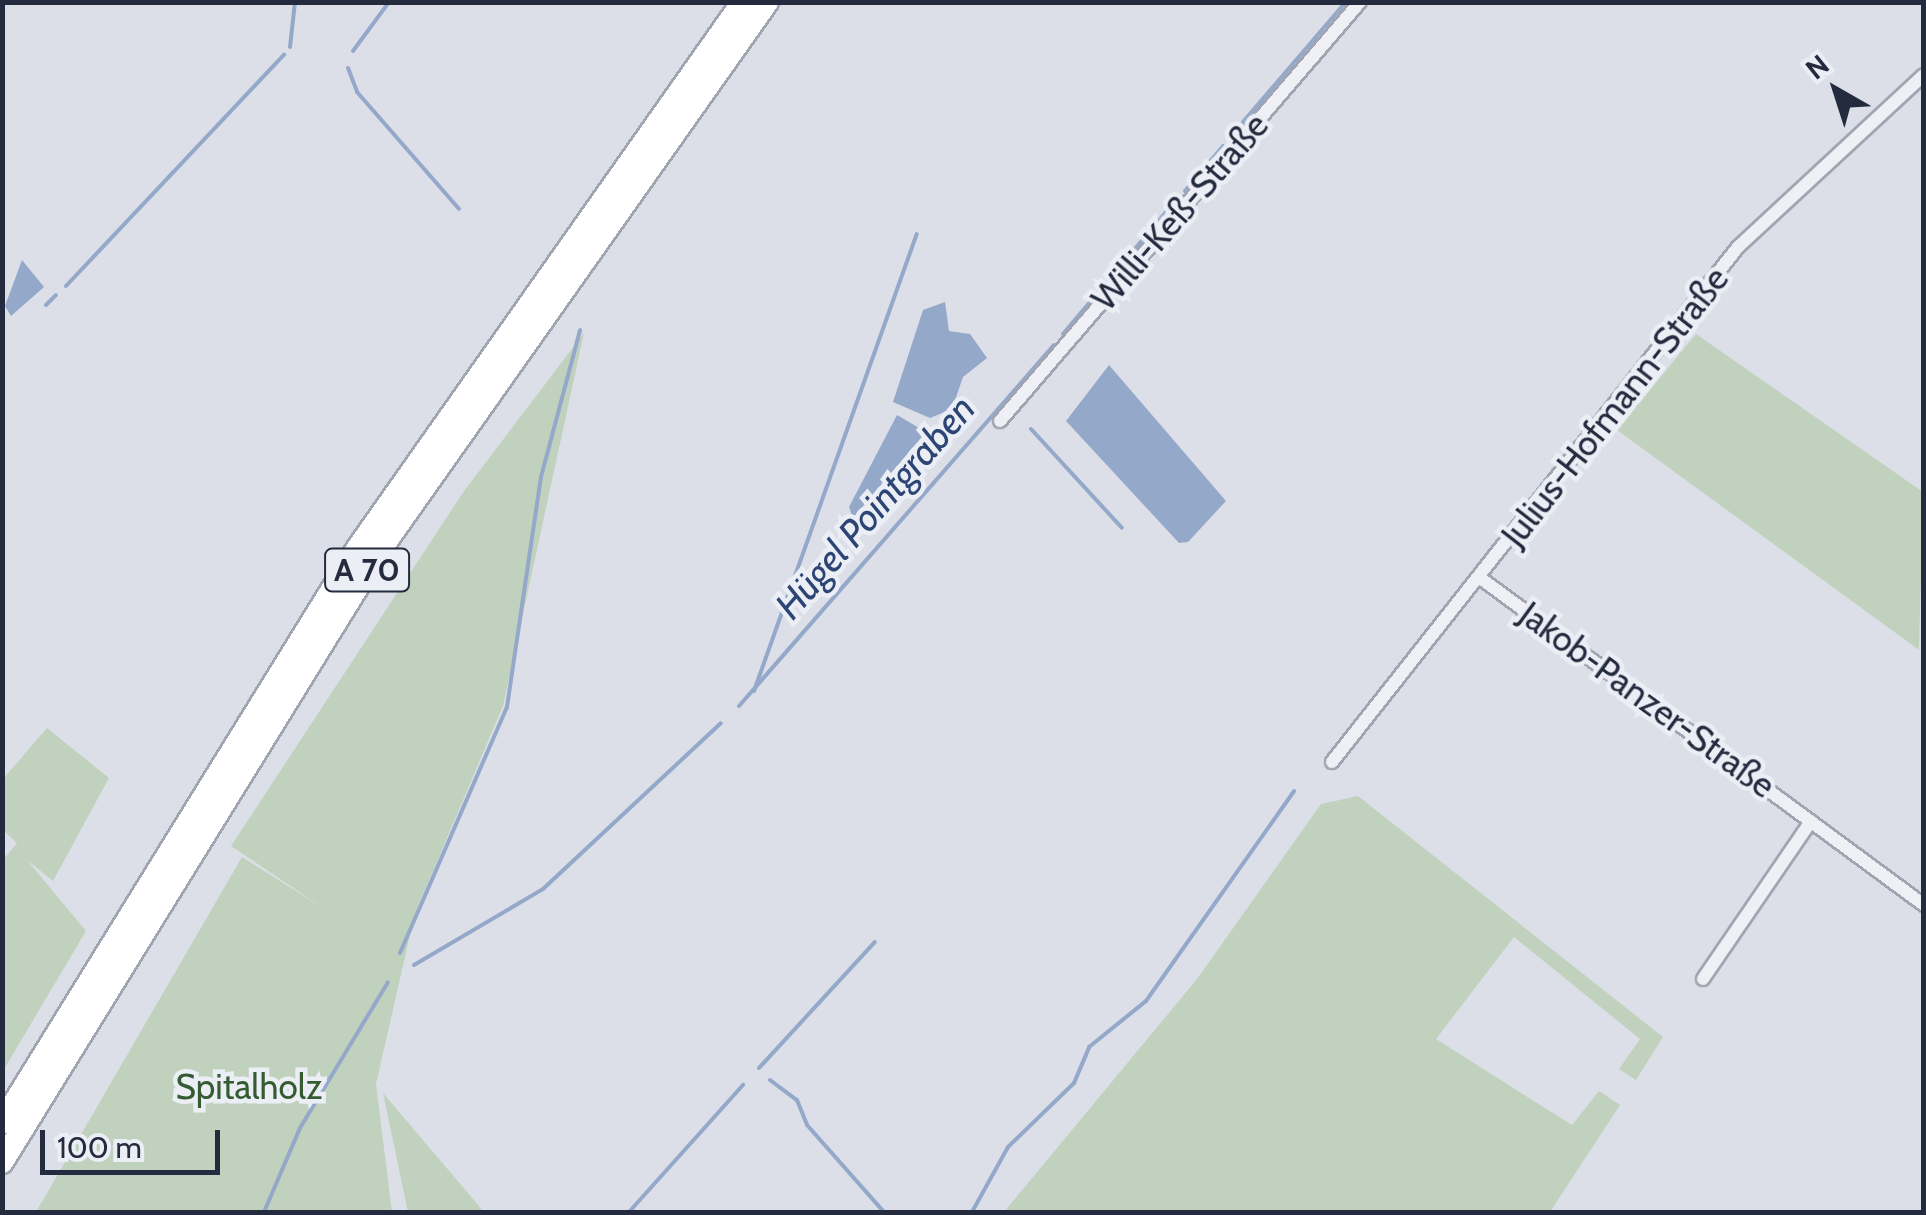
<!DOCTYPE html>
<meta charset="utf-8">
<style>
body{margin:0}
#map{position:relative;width:1926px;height:1215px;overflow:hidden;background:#dcdfe7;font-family:Cabin,sans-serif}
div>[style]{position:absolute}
.green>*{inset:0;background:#c0d2bd}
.water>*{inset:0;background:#94a8ca}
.stream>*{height:4px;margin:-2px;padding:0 2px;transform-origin:2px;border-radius:2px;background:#94a8ca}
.roads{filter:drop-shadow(2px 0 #a1a5b1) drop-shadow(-2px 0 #a1a5b1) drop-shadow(0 2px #a1a5b1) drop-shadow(0 -2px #a1a5b1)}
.minor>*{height:12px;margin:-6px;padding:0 6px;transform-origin:6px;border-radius:6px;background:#eff0f5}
.motorway>*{height:22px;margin:-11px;padding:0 11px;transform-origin:11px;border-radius:11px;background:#fff}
span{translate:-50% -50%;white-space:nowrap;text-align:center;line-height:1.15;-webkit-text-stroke:9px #ebeef5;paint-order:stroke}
.shield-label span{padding:2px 8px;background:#ebeef5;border:2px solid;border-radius:8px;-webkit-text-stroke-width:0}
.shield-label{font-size:32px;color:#252b3f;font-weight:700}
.street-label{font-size:35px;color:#252b3f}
.park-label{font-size:35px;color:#345b31}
.water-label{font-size:38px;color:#2d4575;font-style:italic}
.frame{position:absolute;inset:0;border:5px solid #252b3f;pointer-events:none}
.north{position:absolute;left:1786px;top:40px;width:100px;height:100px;-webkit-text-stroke:8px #ebeef5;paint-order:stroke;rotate:321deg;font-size:28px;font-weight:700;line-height:40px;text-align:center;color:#252b3f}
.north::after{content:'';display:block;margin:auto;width:35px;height:45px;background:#252b3f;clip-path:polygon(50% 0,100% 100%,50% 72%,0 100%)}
.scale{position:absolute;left:40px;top:1130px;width:180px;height:45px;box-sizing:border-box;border:5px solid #252b3f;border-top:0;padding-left:12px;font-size:30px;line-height:35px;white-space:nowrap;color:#252b3f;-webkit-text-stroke:8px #ebeef5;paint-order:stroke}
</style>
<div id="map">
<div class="green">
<div style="clip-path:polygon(584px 333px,503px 706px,415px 913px,376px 1084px,392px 1212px,36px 1212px,242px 857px,323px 908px,231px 846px,464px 491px)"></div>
<div style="clip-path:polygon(1696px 334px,1923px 492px,1919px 650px,1617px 430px)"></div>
<div style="clip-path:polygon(47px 728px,109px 778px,53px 881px,27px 860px,86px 931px,3px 1071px,3px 860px,17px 843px,3px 830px,3px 779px)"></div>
<div style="clip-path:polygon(1358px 796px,1663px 1037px,1636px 1080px,1619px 1069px,1640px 1039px,1514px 937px,1436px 1039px,1572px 1125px,1599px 1091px,1620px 1105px,1550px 1212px,1004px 1212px,1197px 979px,1321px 804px)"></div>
<div style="clip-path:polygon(383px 1093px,484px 1212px,408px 1212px)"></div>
</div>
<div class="water">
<div style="clip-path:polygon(22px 260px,44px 287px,11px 316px,5px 306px)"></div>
<div style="clip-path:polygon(945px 302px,949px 331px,970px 334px,987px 358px,963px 377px,952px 409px,930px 418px,893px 402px,923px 310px)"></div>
<div style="clip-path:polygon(1109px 365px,1226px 501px,1188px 542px,1179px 543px,1066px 421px)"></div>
<div style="clip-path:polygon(897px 415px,926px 432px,853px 518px,849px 507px)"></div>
</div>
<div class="stream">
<div style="left:290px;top:47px;width:45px;rotate:-83.7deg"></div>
<div style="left:353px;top:51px;width:61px;rotate:-53.7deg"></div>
<div style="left:348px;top:68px;width:26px;rotate:69deg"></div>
<div style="left:357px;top:92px;width:155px;rotate:48.9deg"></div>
<div style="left:1243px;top:122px;width:158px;rotate:-49.4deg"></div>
<div style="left:1185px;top:191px;width:59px;rotate:-49.8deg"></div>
<div style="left:66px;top:286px;width:318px;rotate:-46.7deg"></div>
<div style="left:46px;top:305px;width:14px;rotate:-45deg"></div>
<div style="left:1063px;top:334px;width:161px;rotate:-49.8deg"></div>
<div style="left:1031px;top:429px;width:134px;rotate:47.4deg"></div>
<div style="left:754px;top:691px;width:485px;rotate:-70.4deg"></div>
<div style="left:739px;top:706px;width:479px;rotate:-48.9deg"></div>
<div style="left:400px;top:953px;width:268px;rotate:-66.5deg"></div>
<div style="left:507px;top:707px;width:232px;rotate:-81.6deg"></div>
<div style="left:541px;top:477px;width:152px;rotate:-75.1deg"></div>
<div style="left:414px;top:965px;width:150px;rotate:-30.5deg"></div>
<div style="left:543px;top:889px;width:243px;rotate:-43deg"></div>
<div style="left:759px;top:1068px;width:171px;rotate:-47.4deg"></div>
<div style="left:770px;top:1080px;width:34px;rotate:37deg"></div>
<div style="left:797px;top:1100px;width:27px;rotate:68deg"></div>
<div style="left:807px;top:1125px;width:116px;rotate:48.5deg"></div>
<div style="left:264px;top:1212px;width:91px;rotate:-66.8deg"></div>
<div style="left:300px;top:1128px;width:170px;rotate:-58.9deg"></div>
<div style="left:629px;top:1212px;width:171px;rotate:-48.1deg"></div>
<div style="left:972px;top:1212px;width:74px;rotate:-61deg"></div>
<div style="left:1008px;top:1147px;width:92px;rotate:-44.1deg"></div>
<div style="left:1074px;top:1083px;width:39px;rotate:-67deg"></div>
<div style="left:1089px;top:1047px;width:73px;rotate:-38.9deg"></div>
<div style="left:1146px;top:1001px;width:257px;rotate:-54.8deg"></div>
</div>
<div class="roads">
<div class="minor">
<div style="left:1000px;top:421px;width:552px;rotate:-49.33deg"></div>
<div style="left:1483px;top:580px;width:548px;rotate:36.39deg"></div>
<div style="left:1332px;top:762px;width:656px;rotate:-51.75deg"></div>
<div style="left:1738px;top:247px;width:253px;rotate:-42.8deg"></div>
<div style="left:1703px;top:979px;width:191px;rotate:-55.6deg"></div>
</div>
<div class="motorway">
<div style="left:2px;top:1123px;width:676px;rotate:-58.24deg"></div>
<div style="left:358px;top:548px;width:668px;rotate:-54.81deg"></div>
<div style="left:2px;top:1162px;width:723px;rotate:-58.29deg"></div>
<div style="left:382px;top:547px;width:667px;rotate:-54.76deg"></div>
</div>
</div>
<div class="shield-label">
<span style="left:367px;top:570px">A 70</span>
</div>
<div class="street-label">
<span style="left:1180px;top:212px;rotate:-49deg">Willi-Keß-Straße</span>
<span style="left:1615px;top:407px;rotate:-52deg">Julius-Hofmann-Straße</span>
<span style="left:1647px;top:700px;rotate:36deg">Jakob-Panzer-Straße</span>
</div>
<div class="park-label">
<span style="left:249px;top:1087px">Spitalholz</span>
</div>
<div class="water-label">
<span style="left:875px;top:507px;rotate:-49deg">Hügel Pointgraben</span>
</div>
<div class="frame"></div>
<div class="north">N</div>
<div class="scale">100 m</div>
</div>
